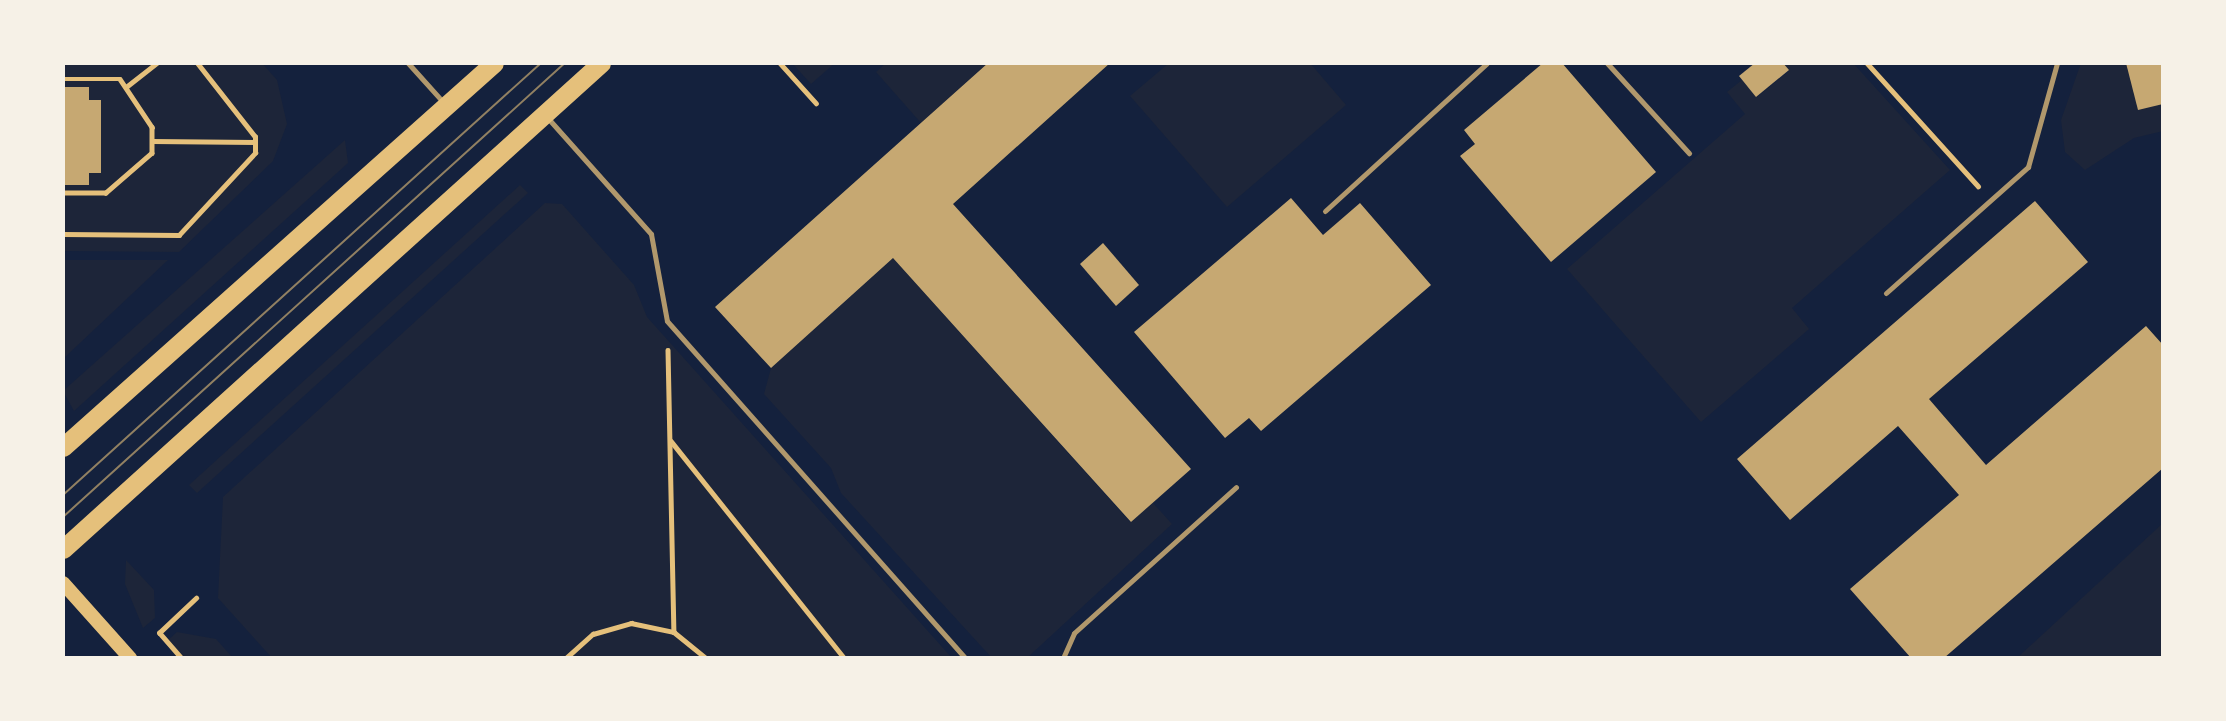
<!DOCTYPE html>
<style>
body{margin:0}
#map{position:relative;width:2226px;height:721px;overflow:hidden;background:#14213d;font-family:"Roboto Condensed",sans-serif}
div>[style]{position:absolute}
.green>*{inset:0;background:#1d2539}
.building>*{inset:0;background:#c6a872}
.path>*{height:4.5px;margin:-2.25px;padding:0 2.25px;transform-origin:2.25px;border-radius:2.25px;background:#e5c07b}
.service>*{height:5px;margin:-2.5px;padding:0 2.5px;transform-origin:2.5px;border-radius:2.5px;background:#b1986c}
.secondary>*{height:14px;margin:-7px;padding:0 7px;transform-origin:7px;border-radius:7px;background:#e5c07b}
.trunk>*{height:19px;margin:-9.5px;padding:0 9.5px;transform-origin:9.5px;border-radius:9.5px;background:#e5c07b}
.tram>*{height:2px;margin:-1px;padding:0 1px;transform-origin:1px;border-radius:1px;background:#918062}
span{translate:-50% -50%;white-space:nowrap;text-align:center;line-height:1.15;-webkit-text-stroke:7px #f6f1e7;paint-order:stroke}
.frame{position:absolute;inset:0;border:65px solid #f6f1e7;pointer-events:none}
</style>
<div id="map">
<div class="green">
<div style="clip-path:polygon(63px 63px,262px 63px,277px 80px,287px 124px,273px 161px,179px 252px,63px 251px)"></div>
<div style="clip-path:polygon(792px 63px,835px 63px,811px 84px)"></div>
<div style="clip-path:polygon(886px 63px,988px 63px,921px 123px,876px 72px)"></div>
<div style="clip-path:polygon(1169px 63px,1310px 63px,1346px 105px,1227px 207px,1130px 96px)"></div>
<div style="clip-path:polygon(1783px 63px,1853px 63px,1950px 170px,1792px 308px,1809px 329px,1701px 422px,1567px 269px,1745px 114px,1727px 92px,1742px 80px,1757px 97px,1789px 71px)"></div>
<div style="clip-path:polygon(2081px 63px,2126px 63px,2163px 104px,2163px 131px,2134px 138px,2085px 170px,2065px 152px,2061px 120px)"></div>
<div style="clip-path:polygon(345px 140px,348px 163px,74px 411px,63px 391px)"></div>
<div style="clip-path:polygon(520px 185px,528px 193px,197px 493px,189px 485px)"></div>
<div style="clip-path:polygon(545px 203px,562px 204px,634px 285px,647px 317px,952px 658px,272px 658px,218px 598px,223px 497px)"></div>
<div style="clip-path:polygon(893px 258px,1130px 522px,1153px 503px,1172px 524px,1027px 658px,992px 658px,841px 493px,831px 468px,764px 394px,771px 368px)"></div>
<div style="clip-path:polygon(63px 260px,168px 260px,63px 359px)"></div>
<div style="clip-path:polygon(2163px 523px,2163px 658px,2017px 658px)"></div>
<div style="clip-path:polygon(126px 560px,154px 590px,155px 618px,143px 628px,125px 584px)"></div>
<div style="clip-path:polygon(177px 632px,216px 639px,233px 658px,181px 658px,166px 642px)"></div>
</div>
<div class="building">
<div style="clip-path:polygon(988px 63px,1110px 63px,953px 204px,1191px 469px,1131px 522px,893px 258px,771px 368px,715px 307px)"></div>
<div style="clip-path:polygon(1543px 63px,1562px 63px,1656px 172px,1551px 262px,1460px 156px,1475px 144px,1464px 130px)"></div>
<div style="clip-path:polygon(1755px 63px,1783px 63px,1789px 70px,1756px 97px,1739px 76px)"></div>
<div style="clip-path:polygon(2126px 63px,2163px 63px,2163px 104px,2138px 110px)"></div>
<div style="clip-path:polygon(63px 87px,89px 87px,89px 100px,101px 100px,101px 173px,89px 173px,89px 185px,63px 185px)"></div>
<div style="clip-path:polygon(1291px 198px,1323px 235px,1360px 203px,1431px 285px,1261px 431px,1249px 418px,1225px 438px,1134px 332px)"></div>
<div style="clip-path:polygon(2035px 201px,2088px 262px,1929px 399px,1986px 465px,2146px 326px,2163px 345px,2163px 468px,1944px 658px,1911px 658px,1850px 589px,1959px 495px,1898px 426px,1790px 520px,1737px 459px)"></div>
<div style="clip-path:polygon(1103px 243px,1139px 285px,1116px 306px,1080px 264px)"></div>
</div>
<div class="path">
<div style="left:780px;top:63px;width:54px;rotate:48deg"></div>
<div style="left:1867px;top:63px;width:166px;rotate:47.9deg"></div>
<div style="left:63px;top:79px;width:57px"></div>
<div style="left:120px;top:79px;width:58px;rotate:56.3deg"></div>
<div style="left:152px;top:127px;width:26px;rotate:90deg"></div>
<div style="left:152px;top:153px;width:61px;rotate:139deg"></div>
<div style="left:106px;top:193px;width:43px;rotate:180deg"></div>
<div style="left:126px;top:87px;width:39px;rotate:-38deg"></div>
<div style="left:152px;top:141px;width:103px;rotate:0.6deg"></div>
<div style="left:63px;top:234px;width:116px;rotate:0.5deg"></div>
<div style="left:179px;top:235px;width:112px;rotate:-47.2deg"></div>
<div style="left:255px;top:153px;width:16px;rotate:-90deg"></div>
<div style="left:255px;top:137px;width:94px;rotate:-128.1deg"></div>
<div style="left:668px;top:350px;width:282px;rotate:88.8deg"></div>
<div style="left:671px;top:441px;width:278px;rotate:51.4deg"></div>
<div style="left:181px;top:658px;width:33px;rotate:-131deg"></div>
<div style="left:159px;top:633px;width:51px;rotate:-43.4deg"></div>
<div style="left:566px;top:658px;width:36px;rotate:-42deg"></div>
<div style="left:593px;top:634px;width:40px;rotate:-16deg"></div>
<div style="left:631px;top:623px;width:44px;rotate:11.8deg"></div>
<div style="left:674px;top:632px;width:41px;rotate:39.1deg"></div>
</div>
<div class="service">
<div style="left:408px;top:63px;width:52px;rotate:48.1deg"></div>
<div style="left:1607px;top:63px;width:122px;rotate:47.7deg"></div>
<div style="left:546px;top:116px;width:158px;rotate:48.3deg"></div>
<div style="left:651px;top:234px;width:88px;rotate:79.6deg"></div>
<div style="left:667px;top:321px;width:450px;rotate:48.5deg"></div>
<div style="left:1325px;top:211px;width:219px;rotate:-42.4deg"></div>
<div style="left:1886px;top:293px;width:190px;rotate:-41.6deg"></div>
<div style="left:2028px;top:167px;width:108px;rotate:-74.4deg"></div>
<div style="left:1063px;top:658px;width:27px;rotate:-66deg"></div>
<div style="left:1074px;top:633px;width:218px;rotate:-42deg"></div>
</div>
<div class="secondary">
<div style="left:63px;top:583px;width:101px;rotate:48.2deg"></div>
</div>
<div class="trunk">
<div style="left:63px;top:447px;width:577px;rotate:-41.7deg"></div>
<div style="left:63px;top:549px;width:725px;rotate:-42.09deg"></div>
</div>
<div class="tram">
<div style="left:63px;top:495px;width:644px;rotate:-42.11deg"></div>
<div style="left:63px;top:517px;width:677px;rotate:-42.13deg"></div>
</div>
<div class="frame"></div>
</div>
